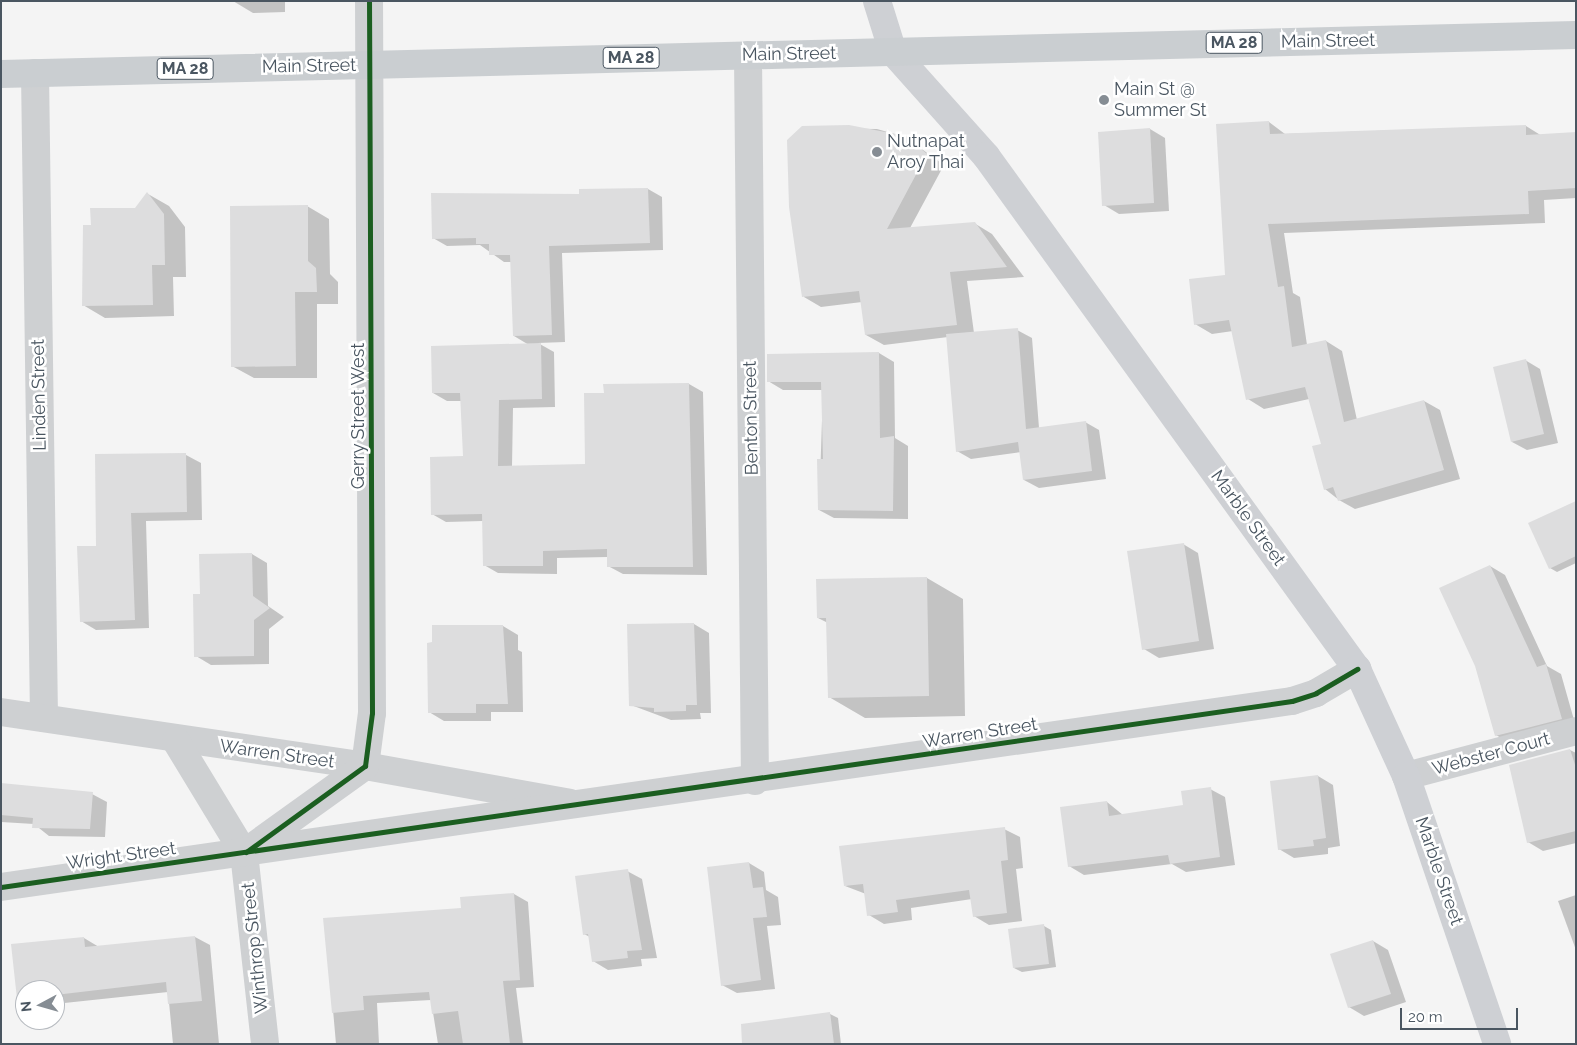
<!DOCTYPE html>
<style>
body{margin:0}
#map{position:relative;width:1577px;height:1045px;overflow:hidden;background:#f4f4f4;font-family:Raleway,sans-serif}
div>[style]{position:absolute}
.shadow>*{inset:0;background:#0003}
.building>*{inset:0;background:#ddddde}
.minor>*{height:28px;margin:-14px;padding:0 14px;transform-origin:14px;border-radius:14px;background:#ced0d2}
.tertiary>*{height:28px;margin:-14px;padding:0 14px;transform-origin:14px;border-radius:14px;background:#ced0d2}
.secondary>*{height:28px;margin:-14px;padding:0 14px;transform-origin:14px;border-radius:14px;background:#ced0d4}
.primary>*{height:28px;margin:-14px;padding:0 14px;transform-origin:14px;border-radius:14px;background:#caced1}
.cycleway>*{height:5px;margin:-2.5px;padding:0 2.5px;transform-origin:2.5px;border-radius:2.5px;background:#1b5e20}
.dots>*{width:14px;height:14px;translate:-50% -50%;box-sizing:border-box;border:2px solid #fff;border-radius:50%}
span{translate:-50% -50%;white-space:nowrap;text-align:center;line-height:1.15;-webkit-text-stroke:5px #fff;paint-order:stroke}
.shield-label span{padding:1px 4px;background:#fff;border:1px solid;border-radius:4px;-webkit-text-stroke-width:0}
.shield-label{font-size:16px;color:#4a5661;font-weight:700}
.street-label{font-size:18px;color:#4a5661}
.poi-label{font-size:18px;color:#4a5661}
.left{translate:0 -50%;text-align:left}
.frame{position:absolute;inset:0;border:2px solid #4a5661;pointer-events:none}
.north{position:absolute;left:15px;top:980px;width:50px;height:50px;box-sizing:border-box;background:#fff;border:1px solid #b7bbc0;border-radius:50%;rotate:264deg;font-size:14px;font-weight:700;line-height:20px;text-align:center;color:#4a5661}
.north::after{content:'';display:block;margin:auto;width:18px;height:22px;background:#868d94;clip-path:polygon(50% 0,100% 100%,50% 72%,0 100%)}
.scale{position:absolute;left:1400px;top:1008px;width:118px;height:22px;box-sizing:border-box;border:2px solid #4a5661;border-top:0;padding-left:6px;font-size:15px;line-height:18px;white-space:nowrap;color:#4a5661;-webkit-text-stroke:4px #fff;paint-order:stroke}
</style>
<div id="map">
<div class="shadow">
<div style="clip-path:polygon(285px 1px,285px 12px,253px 13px,233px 1px)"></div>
<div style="clip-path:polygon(1269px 122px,1285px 134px,1526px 126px,1542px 136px,1576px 133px,1576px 198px,1544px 200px,1545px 223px,1284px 233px,1293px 293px,1300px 297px,1307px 345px,1326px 341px,1342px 351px,1357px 420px,1424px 401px,1440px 410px,1460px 479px,1355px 509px,1339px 500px,1325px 489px,1323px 445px,1309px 399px,1264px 409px,1248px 399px,1233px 331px,1212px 334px,1195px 324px,1226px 276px)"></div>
<div style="clip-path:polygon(802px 128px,877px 129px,905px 137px,944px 165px,910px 228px,974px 223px,992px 234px,1024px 277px,967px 281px,974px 333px,1017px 330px,1032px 338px,1039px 428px,1085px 422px,1099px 430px,1106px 479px,1039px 488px,1024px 480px,1021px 452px,971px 459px,957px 451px,948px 337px,884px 345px,866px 335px,862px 302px,821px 307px,804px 297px)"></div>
<div style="clip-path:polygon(1150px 129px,1165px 138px,1169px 211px,1119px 214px,1104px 205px)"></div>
<div style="clip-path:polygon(648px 189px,662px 197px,663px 250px,562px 253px,565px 342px,538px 343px,554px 352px,555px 407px,513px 408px,512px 467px,586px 465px,605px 394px,689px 384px,703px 392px,707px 575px,623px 574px,608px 566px,608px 557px,557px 558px,557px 574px,498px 573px,484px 565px,483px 521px,446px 522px,432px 514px,464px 457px,461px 401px,447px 401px,433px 393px,529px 345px,514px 336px,512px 262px,504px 262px,480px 245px,447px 246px,433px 238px,580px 196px)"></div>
<div style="clip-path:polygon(148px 194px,169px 206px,185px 227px,186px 277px,173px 277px,174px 316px,105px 318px,83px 305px,92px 226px,136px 209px)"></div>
<div style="clip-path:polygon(307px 206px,329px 219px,330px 274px,338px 282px,338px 304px,317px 304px,317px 378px,254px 378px,232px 366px)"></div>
<div style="clip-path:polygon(879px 353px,894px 362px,895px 438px,908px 446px,908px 519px,834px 518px,819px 510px,823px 390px,783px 390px,768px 381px)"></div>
<div style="clip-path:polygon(1525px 360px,1540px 369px,1558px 443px,1527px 450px,1512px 442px)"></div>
<div style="clip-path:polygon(186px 455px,201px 463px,202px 520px,146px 521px,149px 628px,96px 630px,81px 621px,97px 547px)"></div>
<div style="clip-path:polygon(1576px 509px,1576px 563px,1557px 572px,1550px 568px)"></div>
<div style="clip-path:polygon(1183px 544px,1198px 553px,1214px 649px,1159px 658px,1144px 649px)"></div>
<div style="clip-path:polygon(252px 554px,267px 563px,268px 606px,284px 617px,269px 629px,269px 664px,211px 665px,196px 656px,201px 595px)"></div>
<div style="clip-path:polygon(1490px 566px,1505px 575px,1547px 666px,1561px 674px,1576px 727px,1511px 744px,1496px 735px)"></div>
<div style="clip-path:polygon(927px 578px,963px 599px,965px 716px,865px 718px,829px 697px,828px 623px,818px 618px,817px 580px)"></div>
<div style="clip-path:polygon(694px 624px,709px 633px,711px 713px,700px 713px,701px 719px,671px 720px,631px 705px)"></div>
<div style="clip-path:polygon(503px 626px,518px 635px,518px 650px,522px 652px,523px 712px,491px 712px,491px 721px,444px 721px,429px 712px,433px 644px)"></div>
<div style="clip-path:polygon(1570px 750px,1576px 753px,1576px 843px,1543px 851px,1528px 842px)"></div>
<div style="clip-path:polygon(1318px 776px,1333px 785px,1340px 846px,1328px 848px,1328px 854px,1294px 858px,1279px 849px)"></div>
<div style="clip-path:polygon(1px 785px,92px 794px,107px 802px,105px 837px,49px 836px,34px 824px,1px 822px)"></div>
<div style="clip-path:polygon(1210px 789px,1225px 797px,1235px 865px,1186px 872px,1172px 864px,1084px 875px,1069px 866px,1107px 802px,1123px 815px,1184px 806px)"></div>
<div style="clip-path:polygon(1004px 829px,1020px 837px,1023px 868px,1016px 869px,1022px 921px,989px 925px,974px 916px,972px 899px,911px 908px,912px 920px,884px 924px,869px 915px,866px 894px,845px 886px)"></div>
<div style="clip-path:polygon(749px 863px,764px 872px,766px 890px,778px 897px,781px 925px,767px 926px,775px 989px,737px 993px,722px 985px)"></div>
<div style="clip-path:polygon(627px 871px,642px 879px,657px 958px,641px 959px,642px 966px,608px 970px,593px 961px,590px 937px,584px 934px)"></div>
<div style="clip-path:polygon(514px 894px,528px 902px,534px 987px,516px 988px,523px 1044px,438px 1044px,431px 1000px,377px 1003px,379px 1044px,336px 1044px,325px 919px,463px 909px)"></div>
<div style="clip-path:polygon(1576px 895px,1576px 950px,1558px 901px)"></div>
<div style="clip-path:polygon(1044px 926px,1051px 930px,1056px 967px,1022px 972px,1014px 968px)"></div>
<div style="clip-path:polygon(195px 937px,210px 945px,219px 1044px,173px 1044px,168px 992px,55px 1004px,55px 990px,25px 990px,25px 1002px,18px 998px,12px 945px,84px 938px,99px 947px)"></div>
<div style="clip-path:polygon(1373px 941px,1388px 950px,1406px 1002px,1364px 1016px,1349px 1007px)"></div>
<div style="clip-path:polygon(830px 1014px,838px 1018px,841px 1044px,767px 1044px,764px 1022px)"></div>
</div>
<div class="building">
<div style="clip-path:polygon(1269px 121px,1270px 134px,1526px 125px,1526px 135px,1576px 132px,1576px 188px,1528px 191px,1529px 214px,1268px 224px,1278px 287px,1284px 286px,1292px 347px,1326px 340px,1344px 422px,1424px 400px,1444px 470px,1338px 501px,1333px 487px,1324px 490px,1312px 446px,1321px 444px,1305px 387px,1246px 400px,1229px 320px,1194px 325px,1189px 279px,1225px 275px,1216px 124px)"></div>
<div style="clip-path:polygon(849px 125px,906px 136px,927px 154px,887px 229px,975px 222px,1007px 267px,950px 272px,957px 325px,865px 335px,859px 291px,802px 297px,789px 207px,787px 140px,802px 126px)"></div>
<div style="clip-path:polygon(1150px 128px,1154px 203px,1102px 206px,1098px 132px)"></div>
<div style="clip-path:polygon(648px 188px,650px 243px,549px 246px,552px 335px,513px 336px,510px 255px,489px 255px,489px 244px,476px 244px,476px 238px,432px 239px,431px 193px,579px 194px,579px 189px)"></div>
<div style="clip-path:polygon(147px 192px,164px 214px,165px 265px,152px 265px,153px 305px,82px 306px,83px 225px,91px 225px,90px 208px,135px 208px)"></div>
<div style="clip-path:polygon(308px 205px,308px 261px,316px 268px,317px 292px,295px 292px,296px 366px,231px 367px,230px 206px)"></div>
<div style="clip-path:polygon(1018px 328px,1026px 429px,1086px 421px,1092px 471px,1023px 480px,1018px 442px,956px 452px,946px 334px)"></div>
<div style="clip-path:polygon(541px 343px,542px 399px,499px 400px,498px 466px,585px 464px,584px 393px,604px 393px,603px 384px,689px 383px,693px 567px,607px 567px,607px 549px,543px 551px,543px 566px,483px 566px,482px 514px,431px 515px,430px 457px,463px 456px,460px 393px,432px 393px,431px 346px)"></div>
<div style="clip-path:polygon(879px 352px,880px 438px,894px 436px,893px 511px,818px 510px,817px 459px,823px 459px,821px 382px,767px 382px,767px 354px)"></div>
<div style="clip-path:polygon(1526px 359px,1544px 434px,1511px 442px,1493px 367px)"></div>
<div style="clip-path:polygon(186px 453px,187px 512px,131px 513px,135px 620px,80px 622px,77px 546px,96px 546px,95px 454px)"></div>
<div style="clip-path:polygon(1576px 501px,1576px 556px,1549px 569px,1528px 523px)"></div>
<div style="clip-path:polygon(1184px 543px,1199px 641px,1142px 650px,1127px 551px)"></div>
<div style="clip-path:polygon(252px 553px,253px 596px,270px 608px,254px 620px,254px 656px,194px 657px,193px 594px,200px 594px,199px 554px)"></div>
<div style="clip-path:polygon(1490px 565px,1537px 667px,1546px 664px,1562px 719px,1495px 736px,1475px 666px,1439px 588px)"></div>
<div style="clip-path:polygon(927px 577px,929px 696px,828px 698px,826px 618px,817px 618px,816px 579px)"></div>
<div style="clip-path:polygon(694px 623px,697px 705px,686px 705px,686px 711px,654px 712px,654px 708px,629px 706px,627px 624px)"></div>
<div style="clip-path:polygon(432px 625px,503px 625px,508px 704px,476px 704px,476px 713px,428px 713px,427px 643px,432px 642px)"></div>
<div style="clip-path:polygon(1570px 749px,1576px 768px,1576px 831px,1527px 843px,1509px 765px)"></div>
<div style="clip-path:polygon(1318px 775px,1326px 838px,1313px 840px,1314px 846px,1278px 850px,1270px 781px)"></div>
<div style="clip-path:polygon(1px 783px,93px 792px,90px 829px,32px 828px,33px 818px,1px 815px)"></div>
<div style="clip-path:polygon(1211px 787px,1220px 857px,1170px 864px,1168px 855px,1068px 867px,1060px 807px,1107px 801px,1109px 816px,1183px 805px,1181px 791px)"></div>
<div style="clip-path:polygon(1005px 827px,1008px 860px,1001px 861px,1007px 913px,973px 917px,969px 890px,896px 900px,898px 912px,867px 916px,863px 884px,844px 886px,839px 846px)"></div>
<div style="clip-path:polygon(749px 862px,753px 888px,763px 887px,767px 917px,753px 918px,761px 980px,721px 986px,707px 867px)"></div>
<div style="clip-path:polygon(628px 869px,642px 950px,627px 951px,628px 958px,592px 962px,588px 934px,583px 935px,575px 876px)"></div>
<div style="clip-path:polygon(514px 893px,520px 980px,503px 981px,510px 1044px,463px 1044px,458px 1011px,432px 1014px,429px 992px,363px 996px,364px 1010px,332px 1013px,323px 918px,461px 908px,460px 897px)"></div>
<div style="clip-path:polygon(1044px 924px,1049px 964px,1013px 968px,1008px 929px)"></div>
<div style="clip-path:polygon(195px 936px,202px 1001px,168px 1004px,166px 982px,55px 995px,55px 990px,25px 990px,25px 998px,17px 999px,11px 944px,84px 937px,85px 947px)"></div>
<div style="clip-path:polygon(1373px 940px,1391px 994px,1348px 1008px,1330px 954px)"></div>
<div style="clip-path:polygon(830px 1012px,834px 1044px,742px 1044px,741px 1024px)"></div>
</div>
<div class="minor">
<div style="left:748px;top:55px;width:726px;rotate:89.45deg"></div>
<div style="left:35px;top:73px;width:645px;rotate:89.2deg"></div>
<div style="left:1px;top:712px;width:368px;rotate:8.4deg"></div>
<div style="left:365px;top:766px;width:208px;rotate:10.2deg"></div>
<div style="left:176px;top:741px;width:131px;rotate:58.7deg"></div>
<div style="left:244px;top:853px;width:192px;rotate:83.7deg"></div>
<div style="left:1406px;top:776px;width:176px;rotate:-14.8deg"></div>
<div style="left:244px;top:853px;width:149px;rotate:-35.7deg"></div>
<div style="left:365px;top:766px;width:53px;rotate:-82.5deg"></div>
<div style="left:372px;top:713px;width:712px;rotate:-90.24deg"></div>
</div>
<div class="tertiary">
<div style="left:1px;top:887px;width:1304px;rotate:-8.2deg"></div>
<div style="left:1292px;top:701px;width:25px;rotate:-18deg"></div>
<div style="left:1316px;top:693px;width:48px;rotate:-30.3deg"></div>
</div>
<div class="secondary">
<div style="left:877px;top:1px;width:53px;rotate:72.6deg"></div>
<div style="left:893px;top:52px;width:140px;rotate:48.2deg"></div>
<div style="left:986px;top:156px;width:633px;rotate:54.13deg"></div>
<div style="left:1357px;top:669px;width:118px;rotate:65.4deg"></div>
<div style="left:1406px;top:776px;width:283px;rotate:71.2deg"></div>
</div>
<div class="primary">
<div style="left:1px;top:74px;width:1575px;rotate:-1.42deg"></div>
</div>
<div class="cycleway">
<div style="left:246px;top:852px;width:147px;rotate:-35.9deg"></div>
<div style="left:365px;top:766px;width:53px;rotate:-82.5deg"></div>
<div style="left:372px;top:713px;width:712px;rotate:-90.24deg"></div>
<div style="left:1px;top:887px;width:1304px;rotate:-8.2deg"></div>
<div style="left:1292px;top:701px;width:25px;rotate:-18deg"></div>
<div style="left:1316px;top:693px;width:48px;rotate:-30.3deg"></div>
</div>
<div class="dots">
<div style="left:1104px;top:100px;background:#868d94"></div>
<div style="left:877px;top:152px;background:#868d94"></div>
</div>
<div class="shield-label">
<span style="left:1234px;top:43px">MA 28</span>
<span style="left:631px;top:58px">MA 28</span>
<span style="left:185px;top:69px">MA 28</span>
</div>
<div class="street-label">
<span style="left:1328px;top:41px;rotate:-1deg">Main Street</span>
<span style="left:789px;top:54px;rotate:-1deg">Main Street</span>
<span style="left:309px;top:66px;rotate:-1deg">Main Street</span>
<span style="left:39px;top:395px;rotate:-91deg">Linden Street</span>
<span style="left:358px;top:416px;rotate:-90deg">Gerry Street West</span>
<span style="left:751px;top:418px;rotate:-91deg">Benton Street</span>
<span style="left:1248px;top:518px;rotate:54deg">Marble Street</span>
<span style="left:980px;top:733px;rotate:-9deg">Warren Street</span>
<span style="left:277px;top:754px;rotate:8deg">Warren Street</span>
<span style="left:1491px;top:754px;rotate:-15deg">Webster Court</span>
<span style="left:121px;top:856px;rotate:-8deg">Wright Street</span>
<span style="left:1439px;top:871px;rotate:71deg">Marble Street</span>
<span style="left:255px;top:948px;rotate:-96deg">Winthrop Street</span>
</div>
<div class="poi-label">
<span class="left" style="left:1114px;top:100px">Main St @<br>Summer St</span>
<span class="left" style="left:887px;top:152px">Nutnapat<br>Aroy Thai</span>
</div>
<div class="frame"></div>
<div class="north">N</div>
<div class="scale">20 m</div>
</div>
